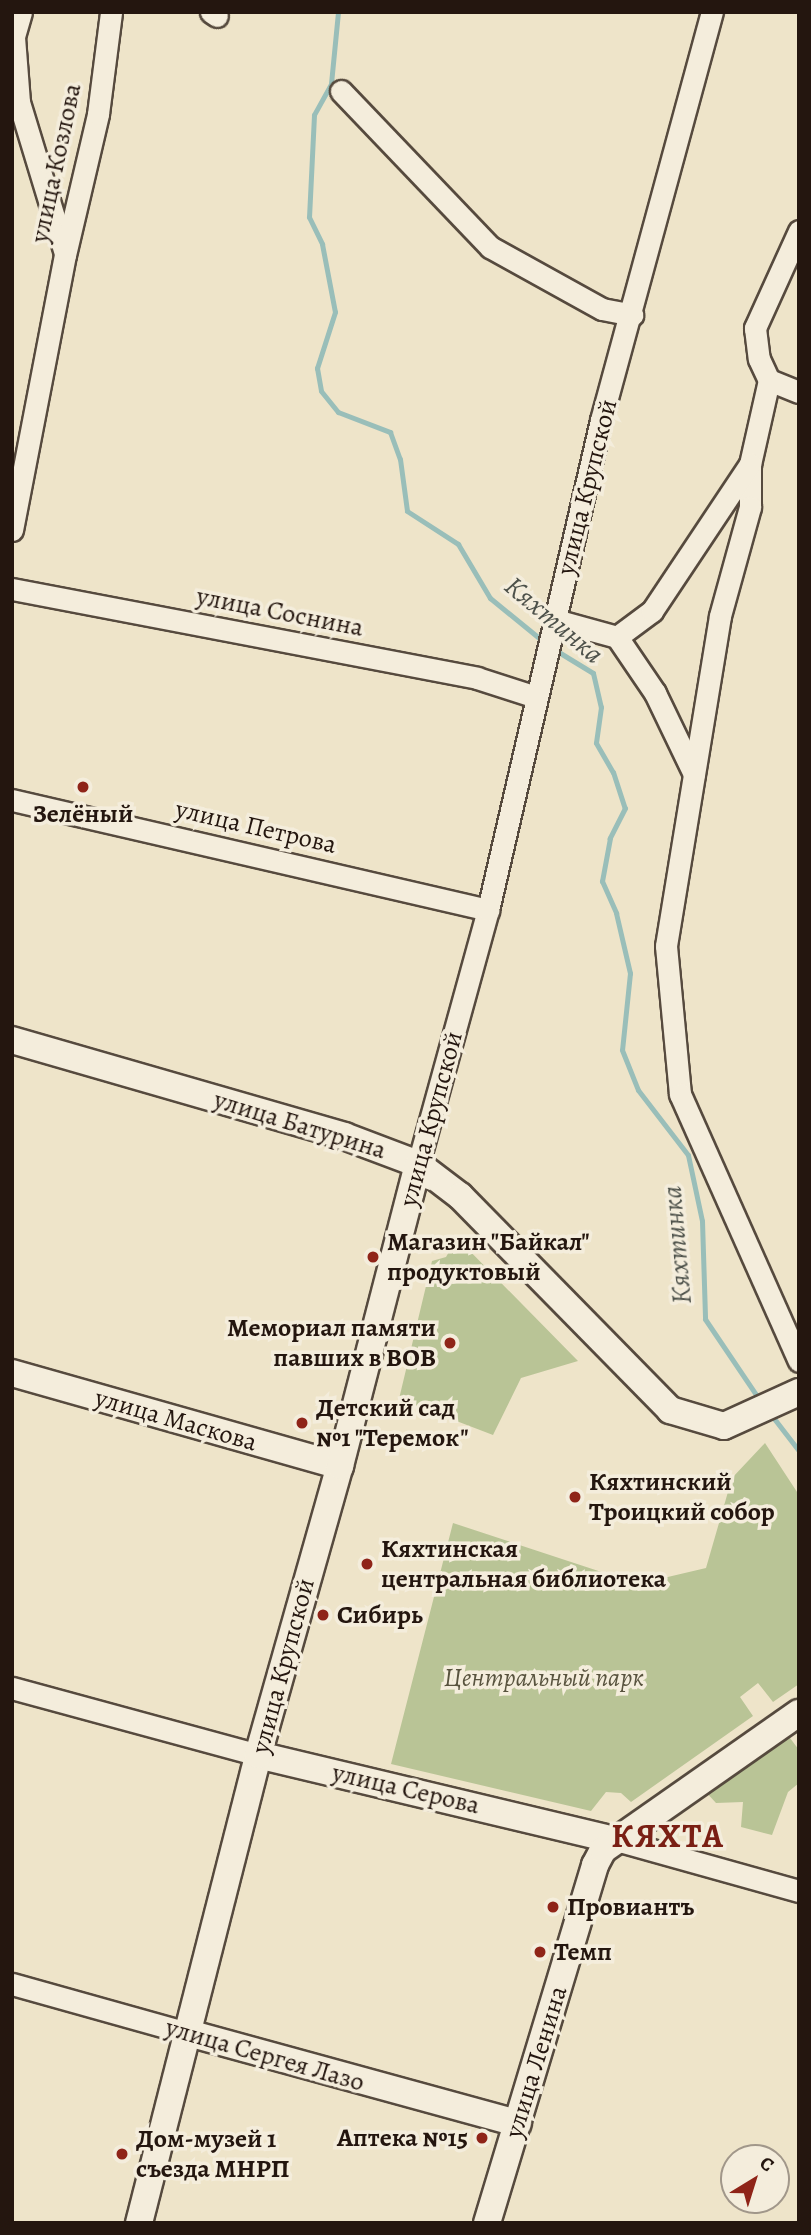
<!DOCTYPE html>
<meta charset="utf-8">
<style>
body{margin:0}
#map{position:relative;width:811px;height:2235px;overflow:hidden;background:#eee4c9;font-family:Alegreya,serif}
div>[style]{position:absolute}
.green>*{inset:0;background:#b9c496}
.stream>*{height:5px;margin:-2.5px;padding:0 2.5px;transform-origin:2.5px;border-radius:2.5px;background:#99beb9}
.roads{filter:drop-shadow(2px 0 #564a3e) drop-shadow(-2px 0 #564a3e) drop-shadow(0 2px #564a3e) drop-shadow(0 -2px #564a3e)}
.minor>*{height:21px;margin:-10.5px;padding:0 10.5px;transform-origin:10.5px;border-radius:10.5px;background:#f4eddc}
.tertiary>*{height:26px;margin:-13px;padding:0 13px;transform-origin:13px;border-radius:13px;background:#f4eddc}
.dots>*{width:19px;height:19px;translate:-50% -50%;box-sizing:border-box;border:4px solid #f4eddc;border-radius:50%}
span{translate:-50% -50%;white-space:nowrap;text-align:center;line-height:1.15;-webkit-text-stroke:7px #f4eddc;paint-order:stroke}
.street-label{font-size:26px;color:#24160f}
.poi-label{font-size:26px;color:#24160f;font-weight:700}
.left{translate:0 -50%;text-align:left}
.right{translate:-100% -50%;text-align:right}
.park-label{font-size:26px;color:#58533e;font-style:italic}
.water-label{font-size:28px;color:#4d514a;font-style:italic}
.district-label{font-size:33px;color:#7a1f14;font-weight:700;letter-spacing:2px}
.frame{position:absolute;inset:0;border:14px solid #24160f;pointer-events:none}
.north{position:absolute;left:720px;top:2144px;width:70px;height:70px;box-sizing:border-box;background:#f4eddc;border:2px solid #a1978a;border-radius:50%;rotate:38deg;font-size:19px;font-weight:700;line-height:28px;text-align:center;color:#24160f}
.north::after{content:'';display:block;margin:auto;width:24px;height:32px;background:#8f2418;clip-path:polygon(50% 0,100% 100%,50% 72%,0 100%)}
</style>
<div id="map">
<div class="green">
<div style="clip-path:polygon(457px 1238px,578px 1361px,521px 1378px,493px 1435px,399px 1399px,432px 1261px,446px 1257px)"></div>
<div style="clip-path:polygon(765px 1443px,799px 1495px,799px 1684px,773px 1702px,758px 1683px,740px 1697px,753px 1716px,631px 1802px,621px 1793px,606px 1792px,591px 1811px,391px 1764px,453px 1523px,638px 1584px,706px 1568px,732px 1478px)"></div>
<div style="clip-path:polygon(787px 1734px,799px 1750px,799px 1783px,788px 1792px,772px 1835px,741px 1827px,743px 1802px,716px 1803px,705px 1791px)"></div>
</div>
<div class="stream">
<div style="left:338px;top:12px;width:72px;rotate:95.6deg"></div>
<div style="left:331px;top:84px;width:35px;rotate:119deg"></div>
<div style="left:314px;top:115px;width:102px;rotate:92.8deg"></div>
<div style="left:309px;top:217px;width:30px;rotate:64deg"></div>
<div style="left:322px;top:244px;width:69px;rotate:79.2deg"></div>
<div style="left:335px;top:312px;width:59px;rotate:107.8deg"></div>
<div style="left:317px;top:368px;width:23px;rotate:80deg"></div>
<div style="left:321px;top:391px;width:27px;rotate:51deg"></div>
<div style="left:338px;top:412px;width:56px;rotate:21deg"></div>
<div style="left:390px;top:432px;width:29px;rotate:70deg"></div>
<div style="left:400px;top:459px;width:52px;rotate:82.3deg"></div>
<div style="left:407px;top:511px;width:61px;rotate:32.9deg"></div>
<div style="left:458px;top:544px;width:63px;rotate:59.3deg"></div>
<div style="left:490px;top:598px;width:70px;rotate:39.2deg"></div>
<div style="left:552px;top:648px;width:48px;rotate:31.4deg"></div>
<div style="left:593px;top:673px;width:35px;rotate:77deg"></div>
<div style="left:601px;top:707px;width:36px;rotate:98deg"></div>
<div style="left:596px;top:743px;width:34px;rotate:60deg"></div>
<div style="left:613px;top:772px;width:38px;rotate:72deg"></div>
<div style="left:625px;top:808px;width:34px;rotate:117deg"></div>
<div style="left:610px;top:838px;width:44px;rotate:100.5deg"></div>
<div style="left:602px;top:881px;width:35px;rotate:66deg"></div>
<div style="left:616px;top:913px;width:62px;rotate:76.9deg"></div>
<div style="left:630px;top:973px;width:77px;rotate:95.9deg"></div>
<div style="left:622px;top:1050px;width:43px;rotate:68.2deg"></div>
<div style="left:638px;top:1090px;width:82px;rotate:52.4deg"></div>
<div style="left:688px;top:1155px;width:67px;rotate:78deg"></div>
<div style="left:702px;top:1221px;width:98px;rotate:88.2deg"></div>
<div style="left:705px;top:1319px;width:100px;rotate:56deg"></div>
<div style="left:769px;top:1412px;width:49px;rotate:52.4deg"></div>
</div>
<div class="roads">
<div class="minor">
<div style="left:21px;top:12px;width:26px;rotate:106deg"></div>
<div style="left:14px;top:37px;width:65px;rotate:85.6deg"></div>
<div style="left:19px;top:102px;width:158px;rotate:73.1deg"></div>
<div style="left:211px;top:12px;width:7px;rotate:34deg"></div>
<div style="left:341px;top:91px;width:216px;rotate:46.3deg"></div>
<div style="left:490px;top:247px;width:128px;rotate:29deg"></div>
<div style="left:602px;top:309px;width:31px;rotate:11deg"></div>
<div style="left:799px;top:231px;width:107px;rotate:114.4deg"></div>
<div style="left:755px;top:328px;width:31px;rotate:83deg"></div>
<div style="left:759px;top:359px;width:23px;rotate:65deg"></div>
<div style="left:769px;top:380px;width:86px;rotate:102.7deg"></div>
<div style="left:750px;top:464px;width:43px;rotate:90deg"></div>
<div style="left:750px;top:507px;width:113px;rotate:105.4deg"></div>
<div style="left:720px;top:616px;width:334px;rotate:99.3deg"></div>
<div style="left:666px;top:946px;width:149px;rotate:84.6deg"></div>
<div style="left:680px;top:1094px;width:292px;rotate:66deg"></div>
<div style="left:769px;top:380px;width:32px;rotate:22deg"></div>
<div style="left:12px;top:530px;width:280px;rotate:-79.1deg"></div>
<div style="left:65px;top:255px;width:145px;rotate:-76.8deg"></div>
<div style="left:98px;top:114px;width:103px;rotate:-82.7deg"></div>
<div style="left:12px;top:589px;width:473px;rotate:10.8deg"></div>
<div style="left:477px;top:678px;width:62px;rotate:17.9deg"></div>
<div style="left:555px;top:620px;width:64px;rotate:15.3deg"></div>
<div style="left:617px;top:637px;width:68px;rotate:55.8deg"></div>
<div style="left:655px;top:693px;width:90px;rotate:64.3deg"></div>
<div style="left:617px;top:637px;width:44px;rotate:-36.6deg"></div>
<div style="left:652px;top:611px;width:177px;rotate:-56.3deg"></div>
<div style="left:12px;top:800px;width:489px;rotate:13deg"></div>
<div style="left:418px;top:1164px;width:263px;rotate:-74.6deg"></div>
<div style="left:488px;top:910px;width:503px;rotate:-77.01deg"></div>
<div style="left:601px;top:420px;width:423px;rotate:-74.8deg"></div>
<div style="left:12px;top:1688px;width:255px;rotate:15.2deg"></div>
<div style="left:616px;top:1840px;width:190px;rotate:15.6deg"></div>
<div style="left:12px;top:1984px;width:183px;rotate:15.6deg"></div>
</div>
<div class="tertiary">
<div style="left:12px;top:1040px;width:346px;rotate:16.1deg"></div>
<div style="left:344px;top:1136px;width:79px;rotate:20.7deg"></div>
<div style="left:418px;top:1164px;width:53px;rotate:37.3deg"></div>
<div style="left:460px;top:1196px;width:300px;rotate:45.5deg"></div>
<div style="left:670px;top:1410px;width:56px;rotate:16.5deg"></div>
<div style="left:724px;top:1426px;width:82px;rotate:-24.4deg"></div>
<div style="left:12px;top:1373px;width:341px;rotate:15.8deg"></div>
<div style="left:258px;top:1755px;width:368px;rotate:13.4deg"></div>
<div style="left:188px;top:2033px;width:342px;rotate:15.3deg"></div>
<div style="left:139px;top:2223px;width:483px;rotate:-75.7deg"></div>
<div style="left:258px;top:1755px;width:300px;rotate:-74.2deg"></div>
<div style="left:340px;top:1466px;width:312px;rotate:-75.5deg"></div>
<div style="left:487px;top:2223px;width:374px;rotate:-73.2deg"></div>
<div style="left:595px;top:1865px;width:17px;rotate:-62deg"></div>
<div style="left:603px;top:1850px;width:239px;rotate:-35deg"></div>
</div>
</div>
<div class="dots">
<div style="left:83px;top:787px;background:#8f2418"></div>
<div style="left:373px;top:1257px;background:#8f2418"></div>
<div style="left:450px;top:1343px;background:#8f2418"></div>
<div style="left:302px;top:1423px;background:#8f2418"></div>
<div style="left:575px;top:1497px;background:#8f2418"></div>
<div style="left:367px;top:1564px;background:#8f2418"></div>
<div style="left:323px;top:1615px;background:#8f2418"></div>
<div style="left:553px;top:1907px;background:#8f2418"></div>
<div style="left:540px;top:1952px;background:#8f2418"></div>
<div style="left:482px;top:2138px;background:#8f2418"></div>
<div style="left:122px;top:2154px;background:#8f2418"></div>
</div>
<div class="street-label">
<span style="left:56px;top:163px;rotate:-78deg">улица Козлова</span>
<span style="left:587px;top:487px;rotate:-76deg">улица Крупской</span>
<span style="left:280px;top:612px;rotate:11deg">улица Соснина</span>
<span style="left:256px;top:827px;rotate:13deg">улица Петрова</span>
<span style="left:431px;top:1119px;rotate:-75deg">улица Крупской</span>
<span style="left:300px;top:1125px;rotate:17deg">улица Батурина</span>
<span style="left:176px;top:1420px;rotate:16deg">улица Маскова</span>
<span style="left:283px;top:1666px;rotate:-75deg">улица Крупской</span>
<span style="left:406px;top:1789px;rotate:13deg">улица Серова</span>
<span style="left:265px;top:2055px;rotate:16deg">улица Сергея Лазо</span>
<span style="left:536px;top:2062px;rotate:-73deg">улица Ленина</span>
</div>
<div class="poi-label">
<span style="left:83px;top:814px">Зелёный</span>
<span class="left" style="left:387px;top:1257px">Магазин "Байкал"<br>продуктовый</span>
<span class="right" style="left:436px;top:1343px">Мемориал памяти<br>павших в ВОВ</span>
<span class="left" style="left:316px;top:1423px">Детский сад<br>№1 "Теремок"</span>
<span class="left" style="left:589px;top:1497px">Кяхтинский<br>Троицкий собор</span>
<span class="left" style="left:381px;top:1564px">Кяхтинская<br>центральная библиотека</span>
<span class="left" style="left:337px;top:1615px">Сибирь</span>
<span class="left" style="left:567px;top:1907px">Провиантъ</span>
<span class="left" style="left:554px;top:1952px">Темп</span>
<span class="right" style="left:468px;top:2138px">Аптека №15</span>
<span class="left" style="left:136px;top:2154px">Дом-музей 1<br>съезда МНРП</span>
</div>
<div class="park-label">
<span style="left:544px;top:1678px">Центральный парк</span>
</div>
<div class="water-label">
<span style="left:554px;top:620px;rotate:40deg">Кяхтинка</span>
<span style="left:677px;top:1245px;rotate:-95deg">Кяхтинка</span>
</div>
<div class="district-label">
<span style="left:668px;top:1836px">КЯХТА</span>
</div>
<div class="frame"></div>
<div class="north">С</div>
</div>
